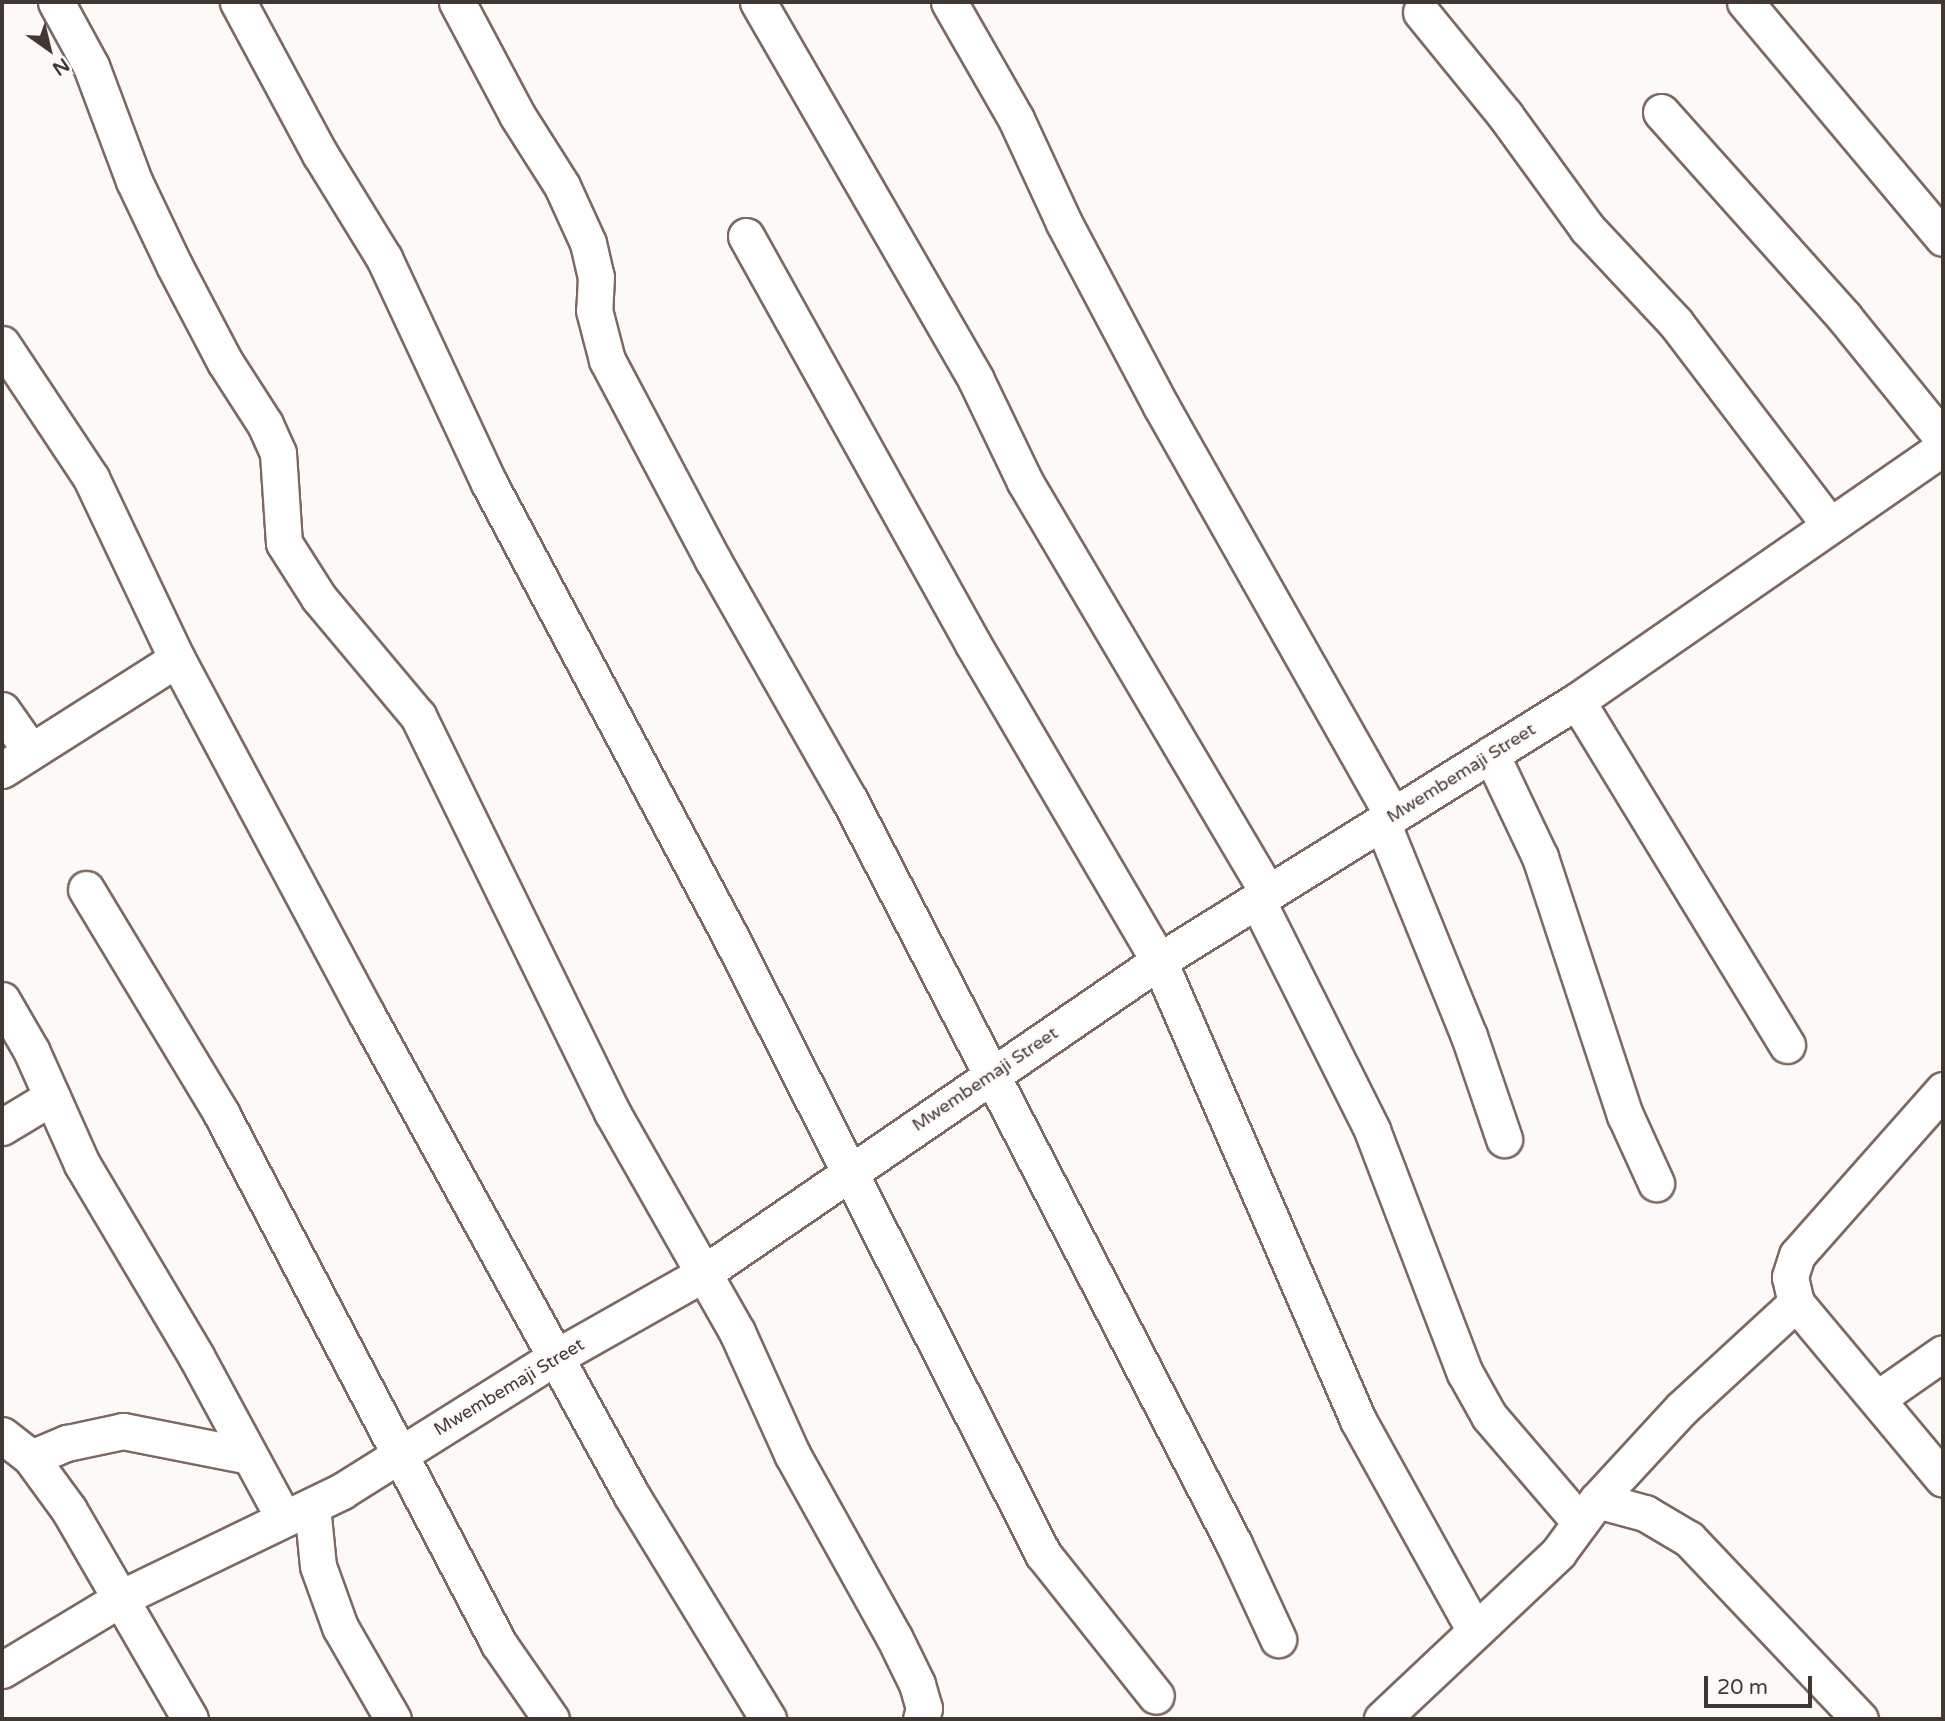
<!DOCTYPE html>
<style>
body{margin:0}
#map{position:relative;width:1945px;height:1721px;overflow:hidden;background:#fdf9f6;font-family:"Varela Round",sans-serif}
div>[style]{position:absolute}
.roads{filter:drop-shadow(2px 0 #7d695f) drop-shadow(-2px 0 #7d695f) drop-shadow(0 2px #7d695f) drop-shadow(0 -2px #7d695f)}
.minor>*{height:35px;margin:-17.5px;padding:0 17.5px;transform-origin:17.5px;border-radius:17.5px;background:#fff}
span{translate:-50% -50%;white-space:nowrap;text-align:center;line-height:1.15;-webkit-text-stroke:5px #fdf9f6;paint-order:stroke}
.street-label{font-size:18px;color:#413834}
.frame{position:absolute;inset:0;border:4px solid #413834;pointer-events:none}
.north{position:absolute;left:14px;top:14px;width:70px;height:70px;-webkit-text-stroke:5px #fdf9f6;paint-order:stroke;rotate:146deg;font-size:19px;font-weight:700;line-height:28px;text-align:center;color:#413834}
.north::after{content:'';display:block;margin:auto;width:24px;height:32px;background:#413834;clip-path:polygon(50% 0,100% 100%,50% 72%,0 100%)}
.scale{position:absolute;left:1704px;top:1676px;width:108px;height:32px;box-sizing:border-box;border:4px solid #413834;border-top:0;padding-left:9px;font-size:21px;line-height:24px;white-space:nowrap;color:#413834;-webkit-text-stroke:5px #fdf9f6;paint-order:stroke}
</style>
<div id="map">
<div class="roads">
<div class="minor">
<div style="left:56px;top:2px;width:73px;rotate:61.3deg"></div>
<div style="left:91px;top:66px;width:123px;rotate:69.5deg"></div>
<div style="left:134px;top:181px;width:93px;rotate:64.5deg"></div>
<div style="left:174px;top:265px;width:110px;rotate:62.3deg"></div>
<div style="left:225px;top:362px;width:74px;rotate:57.2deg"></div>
<div style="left:265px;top:424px;width:32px;rotate:66deg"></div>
<div style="left:278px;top:453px;width:90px;rotate:86.2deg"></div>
<div style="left:284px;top:543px;width:65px;rotate:57.5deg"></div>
<div style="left:319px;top:598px;width:154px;rotate:50deg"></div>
<div style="left:418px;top:716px;width:441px;rotate:63.9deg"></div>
<div style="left:612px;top:1112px;width:253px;rotate:60.4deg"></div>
<div style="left:737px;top:1332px;width:134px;rotate:65.7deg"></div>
<div style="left:792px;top:1454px;width:210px;rotate:60.9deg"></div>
<div style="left:894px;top:1637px;width:52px;rotate:63.9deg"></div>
<div style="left:917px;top:1684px;width:25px;rotate:74deg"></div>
<div style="left:924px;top:1708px;width:11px;rotate:105deg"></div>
<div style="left:238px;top:2px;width:173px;rotate:61.7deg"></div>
<div style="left:320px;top:154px;width:122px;rotate:58.4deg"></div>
<div style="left:384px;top:258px;width:248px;rotate:65deg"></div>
<div style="left:489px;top:483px;width:513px;rotate:61.99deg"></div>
<div style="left:730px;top:936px;width:693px;rotate:63.14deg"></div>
<div style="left:1043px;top:1554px;width:181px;rotate:51.5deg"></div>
<div style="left:457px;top:2px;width:128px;rotate:62deg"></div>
<div style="left:517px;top:115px;width:84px;rotate:57.6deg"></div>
<div style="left:562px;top:186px;width:63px;rotate:65.5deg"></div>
<div style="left:588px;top:243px;width:35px;rotate:77deg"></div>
<div style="left:596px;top:277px;width:33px;rotate:93deg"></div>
<div style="left:594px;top:310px;width:52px;rotate:75.4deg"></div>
<div style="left:607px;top:360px;width:226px;rotate:62.1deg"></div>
<div style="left:713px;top:560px;width:275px;rotate:60.4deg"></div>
<div style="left:849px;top:799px;width:839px;rotate:62.67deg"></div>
<div style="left:1234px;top:1544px;width:105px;rotate:65.1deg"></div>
<div style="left:758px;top:2px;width:436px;rotate:60deg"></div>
<div style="left:976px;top:380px;width:113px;rotate:64.3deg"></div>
<div style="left:1025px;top:482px;width:477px;rotate:59.4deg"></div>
<div style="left:949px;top:2px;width:135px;rotate:60.2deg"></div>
<div style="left:1016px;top:119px;width:115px;rotate:65.2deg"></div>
<div style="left:1064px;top:223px;width:207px;rotate:62.1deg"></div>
<div style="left:1161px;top:406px;width:470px;rotate:60.5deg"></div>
<div style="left:1745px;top:2px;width:308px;rotate:50deg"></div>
<div style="left:1421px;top:12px;width:133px;rotate:50.8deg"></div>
<div style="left:1505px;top:115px;width:140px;rotate:54deg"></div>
<div style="left:1587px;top:228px;width:129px;rotate:46.9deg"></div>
<div style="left:1675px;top:322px;width:254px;rotate:52.7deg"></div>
<div style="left:1661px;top:112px;width:276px;rotate:48.2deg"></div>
<div style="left:1845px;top:318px;width:156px;rotate:51deg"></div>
<div style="left:746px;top:236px;width:467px;rotate:60.9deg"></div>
<div style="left:973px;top:644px;width:368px;rotate:59.6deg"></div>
<div style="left:1159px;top:961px;width:500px;rotate:66.56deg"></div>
<div style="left:1358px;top:1420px;width:241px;rotate:61deg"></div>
<div style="left:2px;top:344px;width:161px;rotate:56.4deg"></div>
<div style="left:91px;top:478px;width:200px;rotate:64.6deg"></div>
<div style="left:177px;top:659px;width:401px;rotate:61.9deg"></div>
<div style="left:366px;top:1013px;width:551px;rotate:61.16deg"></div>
<div style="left:632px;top:1496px;width:261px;rotate:58.6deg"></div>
<div style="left:1577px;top:701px;width:403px;rotate:58.6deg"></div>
<div style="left:2px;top:710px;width:49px;rotate:55deg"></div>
<div style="left:1491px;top:754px;width:114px;rotate:64.6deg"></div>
<div style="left:1540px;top:857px;width:272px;rotate:71.8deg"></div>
<div style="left:1625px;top:1115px;width:75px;rotate:65.5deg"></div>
<div style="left:2px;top:770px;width:207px;rotate:-32.4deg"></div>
<div style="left:1382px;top:822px;width:231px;rotate:67.9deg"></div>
<div style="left:1469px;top:1036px;width:109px;rotate:71.2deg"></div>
<div style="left:86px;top:889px;width:262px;rotate:58.9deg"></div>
<div style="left:221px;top:1113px;width:599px;rotate:62.37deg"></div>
<div style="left:499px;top:1644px;width:91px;rotate:55.3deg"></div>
<div style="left:1257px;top:900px;width:257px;rotate:63.4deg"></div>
<div style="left:1372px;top:1130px;width:260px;rotate:69.1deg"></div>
<div style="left:1465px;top:1373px;width:49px;rotate:60.8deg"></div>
<div style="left:1489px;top:1416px;width:140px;rotate:49.4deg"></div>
<div style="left:2px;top:1000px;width:58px;rotate:59.9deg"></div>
<div style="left:31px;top:1050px;width:125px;rotate:65.9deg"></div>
<div style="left:82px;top:1164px;width:223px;rotate:59.3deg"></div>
<div style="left:196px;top:1356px;width:185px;rotate:61.6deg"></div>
<div style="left:1943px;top:1090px;width:220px;rotate:131.5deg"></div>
<div style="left:1797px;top:1255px;width:23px;rotate:108deg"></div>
<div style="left:1790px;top:1277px;width:27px;rotate:77deg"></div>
<div style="left:1796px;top:1303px;width:229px;rotate:50.1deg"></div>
<div style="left:2px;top:1127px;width:58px;rotate:-31deg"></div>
<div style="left:1877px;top:1399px;width:80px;rotate:-34.9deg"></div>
<div style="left:2px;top:1435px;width:37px;rotate:38deg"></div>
<div style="left:31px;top:1458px;width:64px;rotate:53.8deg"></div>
<div style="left:69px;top:1510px;width:241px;rotate:59.9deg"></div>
<div style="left:31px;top:1458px;width:39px;rotate:-23deg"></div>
<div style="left:67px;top:1443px;width:57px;rotate:-12.1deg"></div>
<div style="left:123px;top:1431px;width:128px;rotate:11.2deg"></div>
<div style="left:1597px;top:1500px;width:50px;rotate:15.2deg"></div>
<div style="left:1645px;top:1513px;width:51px;rotate:30.6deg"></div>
<div style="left:1689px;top:1539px;width:248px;rotate:46.5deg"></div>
<div style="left:312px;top:1506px;width:60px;rotate:84.3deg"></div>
<div style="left:318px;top:1566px;width:65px;rotate:70.2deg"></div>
<div style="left:340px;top:1627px;width:106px;rotate:60.1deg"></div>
<div style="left:2px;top:1670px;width:141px;rotate:-31.1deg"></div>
<div style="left:123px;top:1597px;width:243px;rotate:-25.8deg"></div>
<div style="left:342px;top:1491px;width:252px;rotate:-32.1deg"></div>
<div style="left:556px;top:1357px;width:167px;rotate:-29.5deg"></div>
<div style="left:701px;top:1275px;width:555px;rotate:-34.43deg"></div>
<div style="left:1159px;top:961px;width:492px;rotate:-31.9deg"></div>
<div style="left:1577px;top:701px;width:445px;rotate:-34.7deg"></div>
<div style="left:1382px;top:1719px;width:242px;rotate:-43.3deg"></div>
<div style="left:1558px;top:1553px;width:66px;rotate:-53.7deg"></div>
<div style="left:1597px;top:1500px;width:125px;rotate:-47.3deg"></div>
<div style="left:1682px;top:1408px;width:155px;rotate:-42.6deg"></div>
</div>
</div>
<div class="street-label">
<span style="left:1461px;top:773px;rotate:-32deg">Mwembemaji Street</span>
<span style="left:985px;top:1079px;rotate:-34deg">Mwembemaji Street</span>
<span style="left:509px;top:1387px;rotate:-31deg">Mwembemaji Street</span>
</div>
<div class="frame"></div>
<div class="north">N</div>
<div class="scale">20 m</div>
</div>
